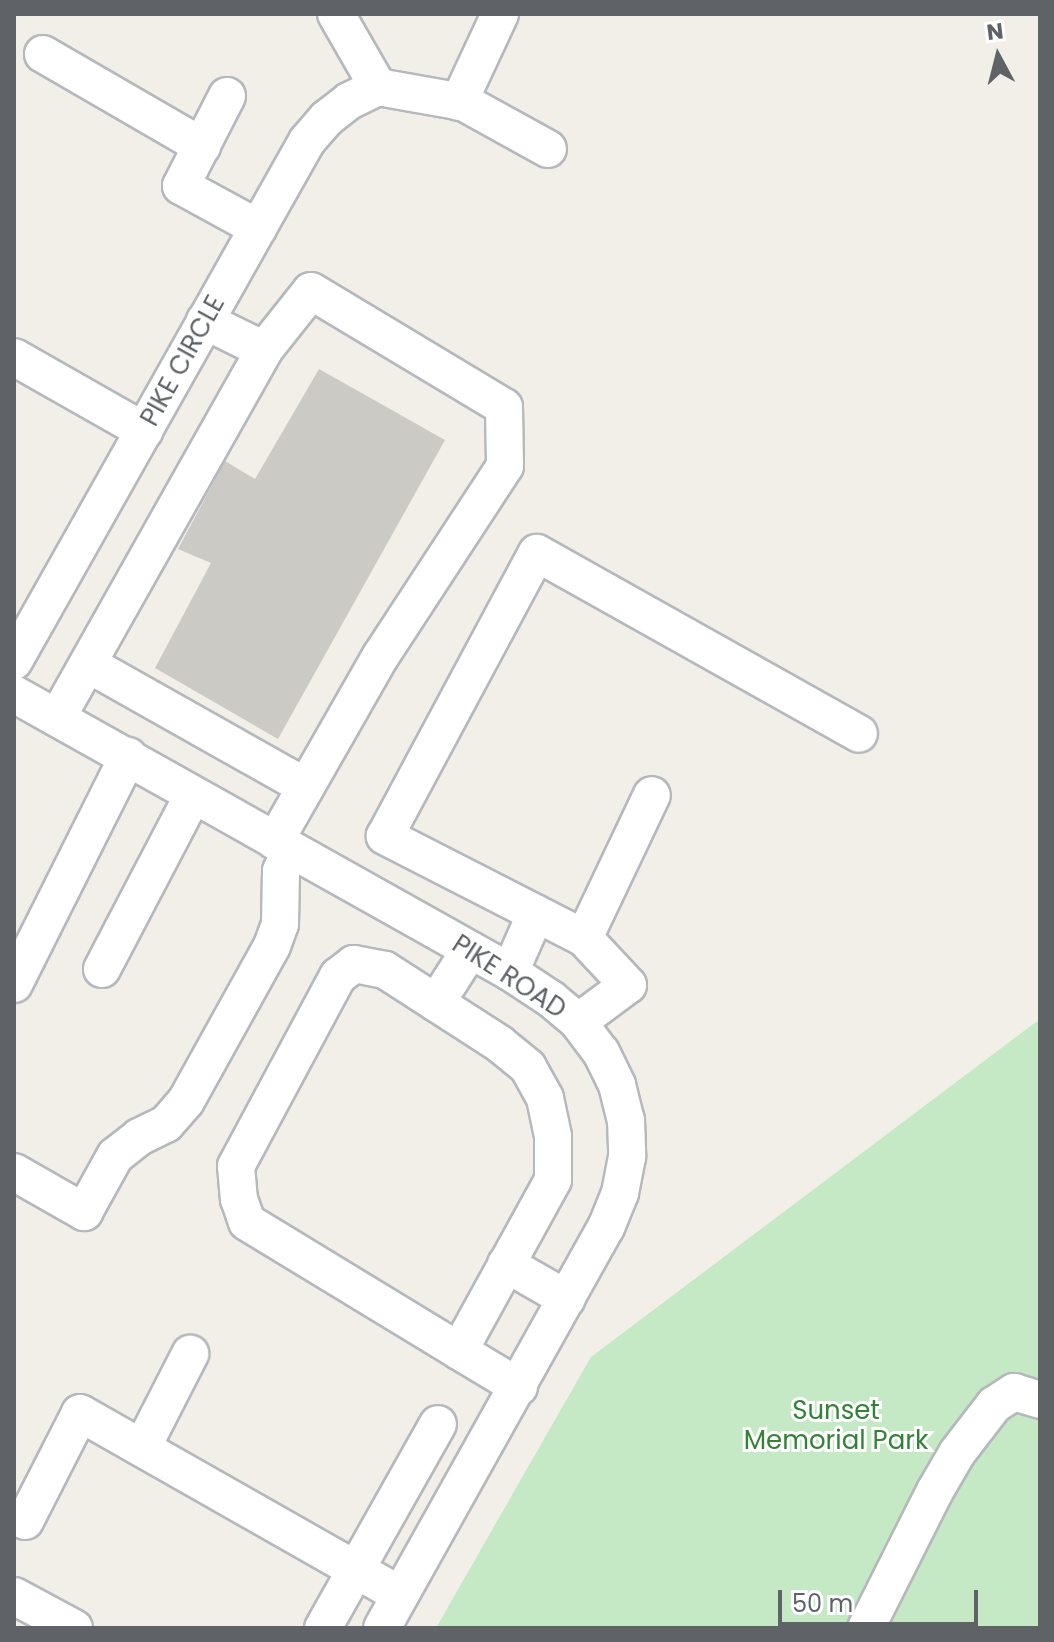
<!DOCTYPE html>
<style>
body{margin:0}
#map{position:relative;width:1054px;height:1642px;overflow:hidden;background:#f1efe8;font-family:Poppins,sans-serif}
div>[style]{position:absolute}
.green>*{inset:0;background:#c5e8c5}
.building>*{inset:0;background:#cccac5}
.roads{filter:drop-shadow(2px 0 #b5b8bc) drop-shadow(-2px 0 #b5b8bc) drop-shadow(0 2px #b5b8bc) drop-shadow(0 -2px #b5b8bc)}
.minor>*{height:36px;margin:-18px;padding:0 18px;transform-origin:18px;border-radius:18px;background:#fff}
span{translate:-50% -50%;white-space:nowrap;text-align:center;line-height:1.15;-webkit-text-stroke:6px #fff;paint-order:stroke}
.street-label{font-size:26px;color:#5f6368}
.park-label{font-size:26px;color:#348238}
.frame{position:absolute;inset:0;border:16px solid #5f6368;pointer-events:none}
.north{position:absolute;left:958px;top:16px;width:80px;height:80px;-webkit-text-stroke:6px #fff;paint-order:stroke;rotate:353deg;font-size:22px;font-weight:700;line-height:32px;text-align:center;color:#5f6368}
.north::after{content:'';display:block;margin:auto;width:28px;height:36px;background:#5f6368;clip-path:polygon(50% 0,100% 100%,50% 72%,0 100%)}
.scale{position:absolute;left:778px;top:1590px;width:200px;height:36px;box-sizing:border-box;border:4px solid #5f6368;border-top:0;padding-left:10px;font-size:24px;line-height:28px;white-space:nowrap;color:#5f6368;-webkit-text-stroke:6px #fff;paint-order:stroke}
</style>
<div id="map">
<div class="green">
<div style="clip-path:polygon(1036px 1022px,1040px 1022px,1040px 1628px,436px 1628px,591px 1357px)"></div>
</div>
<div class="building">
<div style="clip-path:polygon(319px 369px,445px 440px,278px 739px,155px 668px,211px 563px,178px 549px,225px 461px,255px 479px)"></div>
</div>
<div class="roads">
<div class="minor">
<div style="left:336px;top:14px;width:84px;rotate:60.1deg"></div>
<div style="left:43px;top:54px;width:184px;rotate:30.1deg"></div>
<div style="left:378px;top:87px;width:86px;rotate:10deg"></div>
<div style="left:463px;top:102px;width:97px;rotate:28.9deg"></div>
<div style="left:227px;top:96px;width:101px;rotate:117.1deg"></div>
<div style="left:181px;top:186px;width:88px;rotate:28.6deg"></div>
<div style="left:459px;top:102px;width:97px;rotate:-65deg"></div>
<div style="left:264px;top:350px;width:75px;rotate:-51.5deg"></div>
<div style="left:311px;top:291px;width:225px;rotate:31deg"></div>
<div style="left:504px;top:407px;width:59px;rotate:89deg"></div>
<div style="left:505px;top:466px;width:228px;rotate:123.2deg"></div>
<div style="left:380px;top:657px;width:212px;rotate:119.7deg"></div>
<div style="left:14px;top:357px;width:150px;rotate:29.6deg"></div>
<div style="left:14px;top:661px;width:597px;rotate:-60.6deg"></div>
<div style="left:307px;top:141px;width:29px;rotate:-49deg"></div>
<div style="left:326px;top:119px;width:29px;rotate:-38deg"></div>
<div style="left:349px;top:101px;width:32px;rotate:-26deg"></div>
<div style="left:88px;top:664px;width:250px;rotate:29.4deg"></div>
<div style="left:14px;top:694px;width:569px;rotate:29.27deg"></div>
<div style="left:510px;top:972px;width:49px;rotate:33.4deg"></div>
<div style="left:551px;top:999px;width:35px;rotate:40deg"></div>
<div style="left:578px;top:1022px;width:38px;rotate:53deg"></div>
<div style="left:601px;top:1052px;width:37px;rotate:64deg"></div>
<div style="left:617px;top:1085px;width:36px;rotate:76deg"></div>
<div style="left:626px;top:1120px;width:37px;rotate:88deg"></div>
<div style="left:627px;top:1157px;width:37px;rotate:101deg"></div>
<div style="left:620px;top:1193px;width:37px;rotate:112deg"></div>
<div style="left:606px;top:1227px;width:459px;rotate:119.2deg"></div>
<div style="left:57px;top:718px;width:422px;rotate:-60.6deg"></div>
<div style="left:264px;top:350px;width:66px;rotate:-153.8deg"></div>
<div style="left:584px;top:938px;width:158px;rotate:-64.6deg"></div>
<div style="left:102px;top:969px;width:196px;rotate:-62.4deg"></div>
<div style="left:510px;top:972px;width:64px;rotate:-66.2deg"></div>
<div style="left:14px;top:984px;width:255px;rotate:-63.4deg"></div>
<div style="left:436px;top:1003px;width:63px;rotate:-57.3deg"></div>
<div style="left:578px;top:1022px;width:62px;rotate:-36.5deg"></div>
<div style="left:628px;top:985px;width:64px;rotate:-133.1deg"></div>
<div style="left:584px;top:938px;width:224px;rotate:-152.9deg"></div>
<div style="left:385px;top:836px;width:321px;rotate:-61.8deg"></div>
<div style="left:537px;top:553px;width:369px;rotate:29.3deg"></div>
<div style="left:14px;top:1172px;width:81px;rotate:29.7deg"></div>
<div style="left:84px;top:1212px;width:64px;rotate:-61deg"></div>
<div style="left:115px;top:1156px;width:31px;rotate:-38deg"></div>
<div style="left:139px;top:1137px;width:30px;rotate:-26deg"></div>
<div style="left:166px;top:1124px;width:30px;rotate:-49deg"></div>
<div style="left:186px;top:1101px;width:177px;rotate:-61deg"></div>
<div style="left:272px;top:946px;width:23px;rotate:-70deg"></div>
<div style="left:280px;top:924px;width:53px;rotate:-88.9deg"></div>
<div style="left:281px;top:871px;width:23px;rotate:-65deg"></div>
<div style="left:506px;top:1264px;width:70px;rotate:29.8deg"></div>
<div style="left:459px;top:1351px;width:195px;rotate:-61.2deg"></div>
<div style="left:553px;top:1180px;width:44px;rotate:-90deg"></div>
<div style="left:553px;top:1136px;width:39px;rotate:-102deg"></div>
<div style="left:545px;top:1098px;width:35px;rotate:-119deg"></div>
<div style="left:528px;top:1067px;width:36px;rotate:-141deg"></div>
<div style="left:500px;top:1044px;width:137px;rotate:-147.2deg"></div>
<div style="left:385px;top:970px;width:32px;rotate:-169deg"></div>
<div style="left:354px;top:964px;width:20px;rotate:143deg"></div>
<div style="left:338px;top:976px;width:216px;rotate:118.2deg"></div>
<div style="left:236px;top:1166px;width:33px;rotate:85deg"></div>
<div style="left:239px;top:1199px;width:24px;rotate:71deg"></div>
<div style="left:247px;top:1222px;width:248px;rotate:31.3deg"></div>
<div style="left:459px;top:1351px;width:70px;rotate:31deg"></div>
<div style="left:142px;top:1448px;width:106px;rotate:-62.9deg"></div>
<div style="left:25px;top:1521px;width:121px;rotate:-63deg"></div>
<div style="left:80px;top:1413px;width:368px;rotate:29.6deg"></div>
<div style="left:14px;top:1596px;width:68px;rotate:28.1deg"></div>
<div style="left:323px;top:1628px;width:234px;rotate:-60.6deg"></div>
<div style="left:866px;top:1628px;width:153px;rotate:-63.3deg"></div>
<div style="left:935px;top:1491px;width:44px;rotate:-59.9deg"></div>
<div style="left:957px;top:1453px;width:61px;rotate:-52.4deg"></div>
<div style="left:994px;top:1405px;width:24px;rotate:-33deg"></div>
<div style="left:1014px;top:1392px;width:27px;rotate:17deg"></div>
</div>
</div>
<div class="street-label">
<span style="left:183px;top:361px;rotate:-61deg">PIKE CIRCLE</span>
<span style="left:509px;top:977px;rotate:33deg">PIKE ROAD</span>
</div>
<div class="park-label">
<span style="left:836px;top:1426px">Sunset<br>Memorial Park</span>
</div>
<div class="frame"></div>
<div class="north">N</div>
<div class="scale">50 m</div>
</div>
